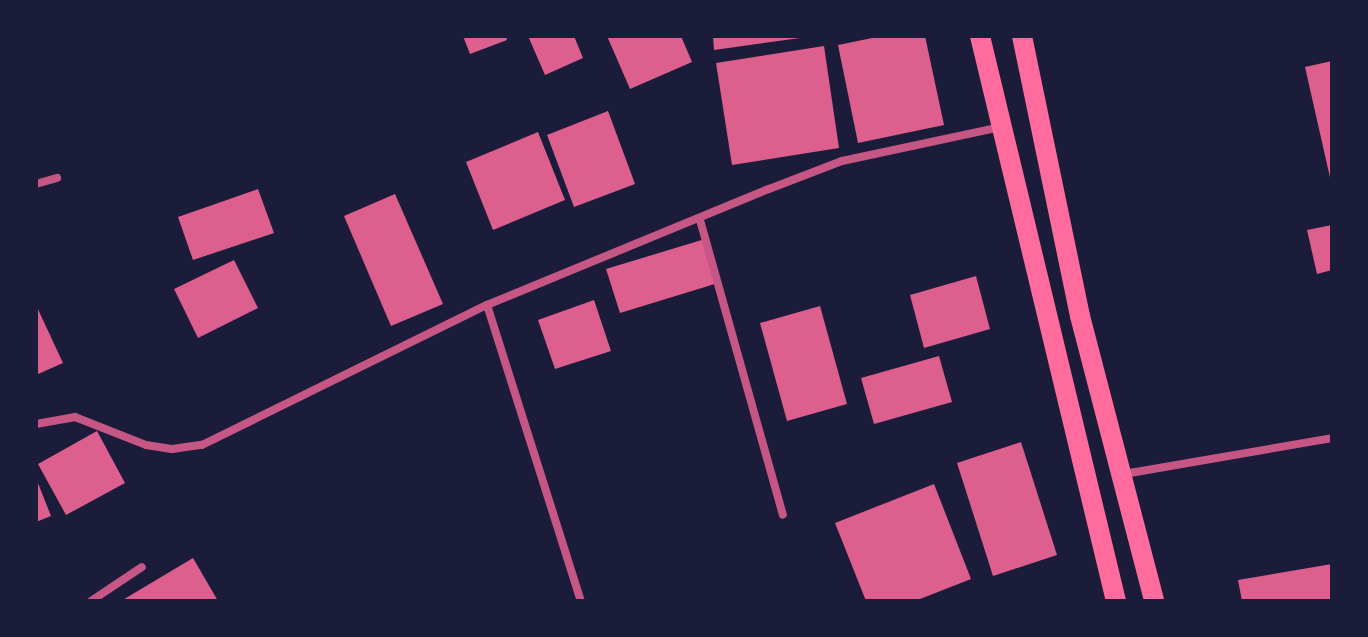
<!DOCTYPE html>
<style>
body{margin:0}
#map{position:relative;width:1368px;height:637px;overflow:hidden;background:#1b1b3a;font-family:Quicksand,sans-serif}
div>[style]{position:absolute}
.building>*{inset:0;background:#dd5f8e}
.minor>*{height:8px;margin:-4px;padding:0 4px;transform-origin:4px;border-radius:4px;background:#c65784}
.primary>*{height:20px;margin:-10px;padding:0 10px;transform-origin:10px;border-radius:10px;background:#ff6b9d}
span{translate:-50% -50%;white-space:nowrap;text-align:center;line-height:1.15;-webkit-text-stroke:6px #1b1b3a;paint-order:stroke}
.frame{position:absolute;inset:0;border:38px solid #1b1b3a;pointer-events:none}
</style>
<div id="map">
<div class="building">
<div style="clip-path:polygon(463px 36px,506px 36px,507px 40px,470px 54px)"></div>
<div style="clip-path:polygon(528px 36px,574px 36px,583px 58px,545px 75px)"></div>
<div style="clip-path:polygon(607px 36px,681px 36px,692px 62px,630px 89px)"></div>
<div style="clip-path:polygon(713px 36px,800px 36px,800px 38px,714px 50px)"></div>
<div style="clip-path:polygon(882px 36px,925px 36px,944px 125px,858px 143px,838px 45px)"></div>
<div style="clip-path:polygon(824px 46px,839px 148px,732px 165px,716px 63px)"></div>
<div style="clip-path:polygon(1332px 61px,1332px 182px,1331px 182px,1305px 67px)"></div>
<div style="clip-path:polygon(608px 111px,635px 184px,574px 207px,547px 135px)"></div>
<div style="clip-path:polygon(538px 132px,565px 200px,493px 230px,466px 162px)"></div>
<div style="clip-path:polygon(258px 189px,274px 233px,193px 260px,178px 217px)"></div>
<div style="clip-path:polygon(395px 194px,443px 304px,391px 326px,344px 216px)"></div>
<div style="clip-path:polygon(1332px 225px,1332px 270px,1317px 274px,1307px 230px)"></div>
<div style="clip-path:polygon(705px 239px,718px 283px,620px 313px,606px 269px)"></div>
<div style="clip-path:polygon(234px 260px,258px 308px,198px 338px,174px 289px)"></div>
<div style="clip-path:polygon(976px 276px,990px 329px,924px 348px,910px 295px)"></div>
<div style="clip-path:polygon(594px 300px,611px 351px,555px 369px,538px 320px)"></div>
<div style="clip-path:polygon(36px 305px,63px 363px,36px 375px)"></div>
<div style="clip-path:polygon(820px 306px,847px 404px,787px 421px,760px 323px)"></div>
<div style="clip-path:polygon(939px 356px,952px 402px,874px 424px,861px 378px)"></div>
<div style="clip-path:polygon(97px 431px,125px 483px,66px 515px,38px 464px)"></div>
<div style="clip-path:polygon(1021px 442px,1057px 555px,993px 576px,957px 463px)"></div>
<div style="clip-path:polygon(36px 478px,51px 516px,36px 522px)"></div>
<div style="clip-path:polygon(934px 484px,971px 579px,915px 601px,866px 601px,835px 523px)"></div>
<div style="clip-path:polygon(193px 558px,218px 601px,121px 601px)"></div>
<div style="clip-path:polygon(1332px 564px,1332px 601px,1242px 601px,1238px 580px)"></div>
</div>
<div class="minor">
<div style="left:36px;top:184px;width:22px;rotate:-16deg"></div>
<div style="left:700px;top:220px;width:306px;rotate:74.3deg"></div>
<div style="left:487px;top:305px;width:311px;rotate:72.4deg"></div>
<div style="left:36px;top:424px;width:40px;rotate:-10deg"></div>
<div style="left:75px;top:417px;width:76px;rotate:21.5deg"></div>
<div style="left:146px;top:445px;width:26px;rotate:9deg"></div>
<div style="left:172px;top:449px;width:30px;rotate:-8deg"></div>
<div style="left:202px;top:445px;width:318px;rotate:-26.2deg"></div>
<div style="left:487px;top:305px;width:305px;rotate:-22.4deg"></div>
<div style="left:769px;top:189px;width:78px;rotate:-21deg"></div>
<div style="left:842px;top:161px;width:163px;rotate:-12.1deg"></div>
<div style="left:1124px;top:474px;width:211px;rotate:-9.8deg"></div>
<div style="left:91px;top:601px;width:61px;rotate:-33.7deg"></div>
</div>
<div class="primary">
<div style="left:980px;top:36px;width:581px;rotate:76.47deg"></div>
<div style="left:1022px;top:36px;width:286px;rotate:78.3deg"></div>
<div style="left:1080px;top:316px;width:294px;rotate:75.4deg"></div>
</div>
<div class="frame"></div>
</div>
